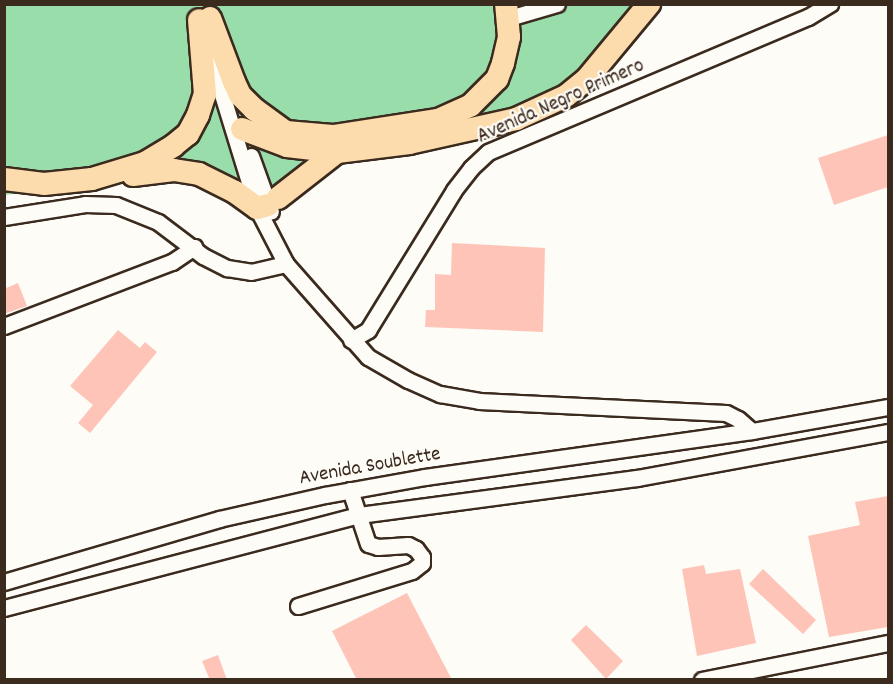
<!DOCTYPE html>
<style>
body{margin:0}
#map{position:relative;width:893px;height:684px;overflow:hidden;background:#fdfcf7;font-family:Dekko,sans-serif}
div>[style]{position:absolute}
.green>*{inset:0;background:#99deaa}
.building>*{inset:0;background:#ffc4b8}
.roads{filter:drop-shadow(2px 0 #3b2a1e) drop-shadow(-2px 0 #3b2a1e) drop-shadow(0 2px #3b2a1e) drop-shadow(0 -2px #3b2a1e)}
.minor>*{height:15px;margin:-7.5px;padding:0 7.5px;transform-origin:7.5px;border-radius:7.5px;background:#fdfcf7}
.highway>*{height:22px;margin:-11px;padding:0 11px;transform-origin:11px;border-radius:11px;background:#fcdcac}
span{translate:-50% -50%;white-space:nowrap;text-align:center;line-height:1.15;-webkit-text-stroke:4.5px #fdfcf7;paint-order:stroke}
.street-label{font-size:21px;color:#3b2a1e}
.frame{position:absolute;inset:0;border:6px solid #3b2a1e;pointer-events:none}
</style>
<div id="map">
<div class="green">
<div style="clip-path:polygon(5px 5px,649px 5px,566px 96px,337px 152px,278px 198px,191px 172px,5px 195px)"></div>
</div>
<div class="building">
<div style="clip-path:polygon(888px 135px,888px 187px,834px 205px,818px 158px)"></div>
<div style="clip-path:polygon(452px 243px,545px 248px,543px 332px,425px 327px,426px 310px,435px 310px,435px 274px,451px 275px)"></div>
<div style="clip-path:polygon(18px 283px,27px 306px,4px 314px,4px 289px)"></div>
<div style="clip-path:polygon(118px 330px,140px 348px,145px 342px,157px 352px,90px 433px,78px 423px,93px 405px,70px 386px)"></div>
<div style="clip-path:polygon(888px 496px,888px 627px,829px 637px,808px 536px,860px 525px,855px 502px)"></div>
<div style="clip-path:polygon(704px 565px,706px 574px,740px 569px,756px 643px,697px 656px,682px 569px)"></div>
<div style="clip-path:polygon(763px 569px,816px 620px,803px 634px,749px 584px)"></div>
<div style="clip-path:polygon(407px 593px,452px 680px,357px 680px,332px 631px)"></div>
<div style="clip-path:polygon(586px 625px,623px 661px,606px 679px,571px 640px)"></div>
<div style="clip-path:polygon(218px 655px,227px 680px,210px 680px,202px 661px)"></div>
</div>
<div class="roads">
<div class="minor">
<div style="left:509px;top:18px;width:50px;rotate:-16.3deg"></div>
<div style="left:209px;top:52px;width:163px;rotate:72.9deg"></div>
<div style="left:257px;top:208px;width:63px;rotate:62.6deg"></div>
<div style="left:286px;top:264px;width:124px;rotate:48.6deg"></div>
<div style="left:368px;top:357px;width:46px;rotate:29.9deg"></div>
<div style="left:408px;top:380px;width:35px;rotate:24deg"></div>
<div style="left:440px;top:394px;width:40px;rotate:10deg"></div>
<div style="left:479px;top:401px;width:247px;rotate:2.8deg"></div>
<div style="left:726px;top:413px;width:13px;rotate:27deg"></div>
<div style="left:738px;top:419px;width:18px;rotate:41deg"></div>
<div style="left:251px;top:156px;width:59px;rotate:70.3deg"></div>
<div style="left:4px;top:217px;width:82px;rotate:-9.1deg"></div>
<div style="left:85px;top:204px;width:31px;rotate:2deg"></div>
<div style="left:116px;top:205px;width:45px;rotate:22deg"></div>
<div style="left:158px;top:222px;width:56px;rotate:37.1deg"></div>
<div style="left:203px;top:256px;width:27px;rotate:27deg"></div>
<div style="left:227px;top:268px;width:24px;rotate:9deg"></div>
<div style="left:251px;top:272px;width:36px;rotate:-13deg"></div>
<div style="left:4px;top:326px;width:180px;rotate:-20.9deg"></div>
<div style="left:172px;top:262px;width:27px;rotate:-34deg"></div>
<div style="left:351px;top:340px;width:20px;rotate:-30deg"></div>
<div style="left:368px;top:330px;width:164px;rotate:-58.4deg"></div>
<div style="left:454px;top:190px;width:28px;rotate:-52deg"></div>
<div style="left:471px;top:168px;width:23px;rotate:-43deg"></div>
<div style="left:488px;top:152px;width:347px;rotate:-22.9deg"></div>
<div style="left:808px;top:17px;width:26px;rotate:-31deg"></div>
<div style="left:4px;top:582px;width:224px;rotate:-16.3deg"></div>
<div style="left:219px;top:519px;width:109px;rotate:-12.8deg"></div>
<div style="left:325px;top:495px;width:102px;rotate:-10.2deg"></div>
<div style="left:425px;top:477px;width:330px;rotate:-8deg"></div>
<div style="left:752px;top:431px;width:138px;rotate:-10deg"></div>
<div style="left:298px;top:606px;width:119px;rotate:-17.1deg"></div>
<div style="left:412px;top:571px;width:13px;rotate:-39deg"></div>
<div style="left:422px;top:563px;width:6px;rotate:-90deg"></div>
<div style="left:422px;top:557px;width:10px;rotate:-127deg"></div>
<div style="left:416px;top:549px;width:9px;rotate:-153deg"></div>
<div style="left:408px;top:545px;width:30px;rotate:176deg"></div>
<div style="left:378px;top:547px;width:10px;rotate:-163deg"></div>
<div style="left:368px;top:544px;width:57px;rotate:-108.4deg"></div>
<div style="left:4px;top:608px;width:367px;rotate:-14.7deg"></div>
<div style="left:359px;top:515px;width:280px;rotate:-7.6deg"></div>
<div style="left:637px;top:478px;width:255px;rotate:-10.4deg"></div>
<div style="left:702px;top:680px;width:190px;rotate:-11.3deg"></div>
</div>
<div class="highway">
<div style="left:210px;top:18px;width:68px;rotate:69.4deg"></div>
<div style="left:234px;top:82px;width:14px;rotate:65deg"></div>
<div style="left:240px;top:95px;width:20px;rotate:45deg"></div>
<div style="left:254px;top:109px;width:39px;rotate:36deg"></div>
<div style="left:286px;top:132px;width:47px;rotate:4.9deg"></div>
<div style="left:333px;top:136px;width:106px;rotate:-8.7deg"></div>
<div style="left:438px;top:120px;width:36px;rotate:-24deg"></div>
<div style="left:471px;top:105px;width:37px;rotate:-45deg"></div>
<div style="left:497px;top:79px;width:17px;rotate:-69deg"></div>
<div style="left:503px;top:63px;width:27px;rotate:-77deg"></div>
<div style="left:509px;top:37px;width:33px;rotate:-95deg"></div>
<div style="left:242px;top:129px;width:48px;rotate:20.7deg"></div>
<div style="left:287px;top:146px;width:50px;rotate:6.8deg"></div>
<div style="left:337px;top:152px;width:73px;rotate:-7.1deg"></div>
<div style="left:409px;top:143px;width:110px;rotate:-12.6deg"></div>
<div style="left:516px;top:119px;width:55px;rotate:-24.7deg"></div>
<div style="left:566px;top:96px;width:26px;rotate:-39deg"></div>
<div style="left:586px;top:80px;width:99px;rotate:-50.3deg"></div>
<div style="left:133px;top:175px;width:41px;rotate:-7deg"></div>
<div style="left:174px;top:170px;width:25px;rotate:9deg"></div>
<div style="left:199px;top:174px;width:40px;rotate:26.6deg"></div>
<div style="left:235px;top:192px;width:27px;rotate:36deg"></div>
<div style="left:257px;top:208px;width:11px;rotate:-15deg"></div>
<div style="left:4px;top:179px;width:40px;rotate:7.1deg"></div>
<div style="left:44px;top:184px;width:48px;rotate:-5.9deg"></div>
<div style="left:92px;top:179px;width:55px;rotate:-16.8deg"></div>
<div style="left:145px;top:163px;width:33px;rotate:-31deg"></div>
<div style="left:173px;top:146px;width:19px;rotate:-39deg"></div>
<div style="left:188px;top:134px;width:21px;rotate:-62deg"></div>
<div style="left:198px;top:115px;width:22px;rotate:-72deg"></div>
<div style="left:205px;top:94px;width:74px;rotate:-94.6deg"></div>
<div style="left:278px;top:198px;width:75px;rotate:-37.9deg"></div>
</div>
</div>
<div class="street-label">
<span style="left:561px;top:102px;rotate:-24deg">Avenida Negro Primero</span>
<span style="left:370px;top:467px;rotate:-10deg">Avenida Soublette</span>
</div>
<div class="frame"></div>
</div>
